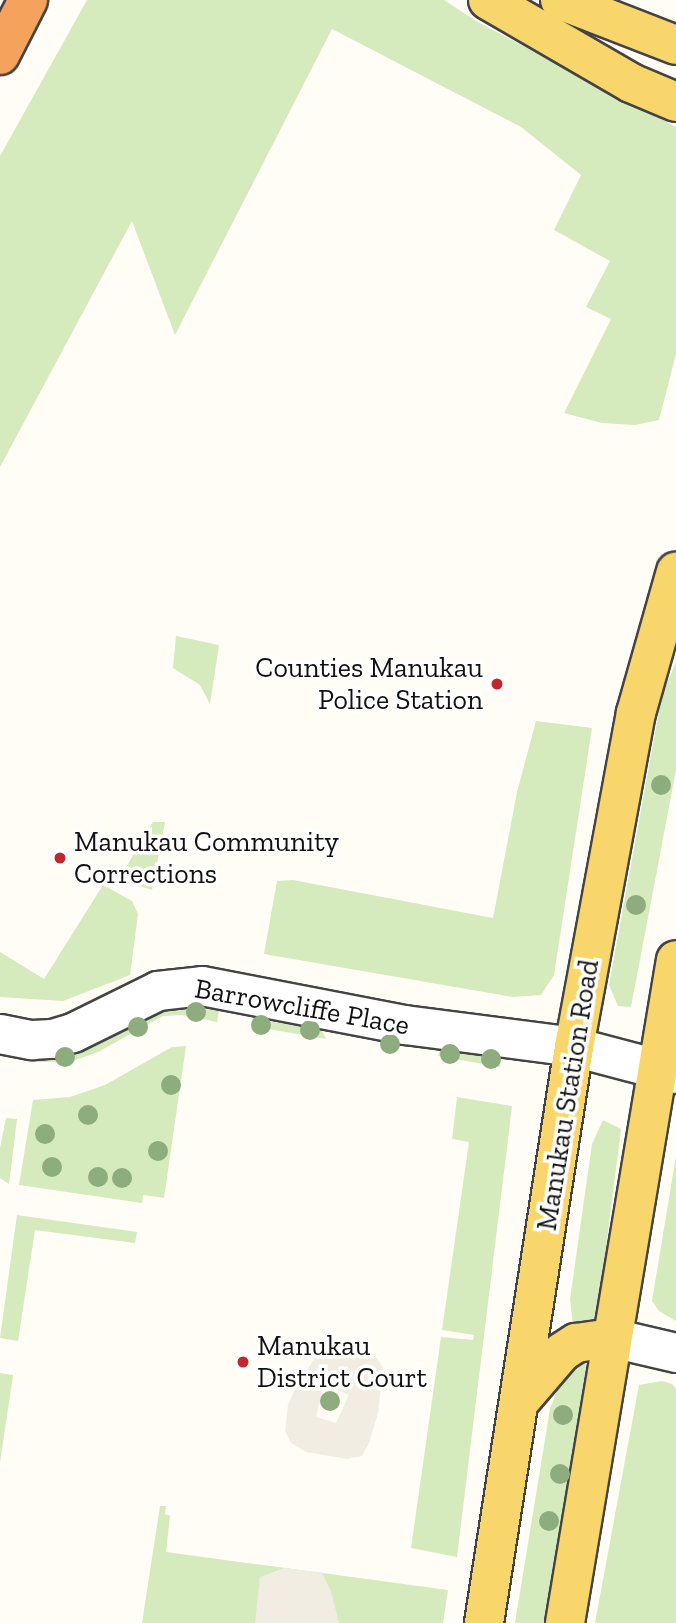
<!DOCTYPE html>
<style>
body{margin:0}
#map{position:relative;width:676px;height:1623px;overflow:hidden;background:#fffdf5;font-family:"Zilla Slab",serif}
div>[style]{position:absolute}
.green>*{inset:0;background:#d5ebbd}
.plaza>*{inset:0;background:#f1ede2}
.roads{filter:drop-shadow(2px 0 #444) drop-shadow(-2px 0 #444) drop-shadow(0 2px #444) drop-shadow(0 -2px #444)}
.minor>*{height:38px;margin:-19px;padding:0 19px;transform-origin:19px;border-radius:19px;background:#fff}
.major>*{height:38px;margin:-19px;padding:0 19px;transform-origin:19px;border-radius:19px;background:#f9d66b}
.highway>*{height:38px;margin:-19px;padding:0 19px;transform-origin:19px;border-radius:19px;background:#f5a25d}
.trees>*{width:20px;height:20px;margin:-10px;border-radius:50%;background:#8dad7f}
.dots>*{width:19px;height:19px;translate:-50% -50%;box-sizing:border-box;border:4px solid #fff;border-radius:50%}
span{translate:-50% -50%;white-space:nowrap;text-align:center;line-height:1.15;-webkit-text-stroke:7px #fff;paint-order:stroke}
.poi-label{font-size:28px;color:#111}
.right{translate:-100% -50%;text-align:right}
.left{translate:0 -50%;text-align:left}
.street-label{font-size:28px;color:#111}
</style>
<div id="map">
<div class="green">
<div style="clip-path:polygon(87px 0,444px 0,476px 21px,676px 127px,676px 354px,659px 420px,635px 425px,602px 423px,564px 413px,611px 319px,586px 307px,610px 261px,554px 230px,581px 175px,521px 127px,332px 29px,175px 335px,132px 221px,0 467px,0 156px)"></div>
<div style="clip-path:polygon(176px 636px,219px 645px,210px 704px,200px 685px,173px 668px)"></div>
<div style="clip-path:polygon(676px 662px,676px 770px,631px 1007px,618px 1006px,609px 985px,662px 695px)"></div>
<div style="clip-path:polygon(536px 721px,592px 728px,554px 975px,541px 995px,513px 997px,264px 954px,277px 881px,293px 880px,493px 918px,517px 792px)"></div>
<div style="clip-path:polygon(153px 822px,165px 822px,152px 890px,119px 879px)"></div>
<div style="clip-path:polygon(103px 885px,132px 901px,138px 914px,130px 975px,63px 1001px,0 997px,0 952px,44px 979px)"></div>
<div style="clip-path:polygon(172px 1005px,219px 1011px,217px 1022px,182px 1015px,163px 1016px,98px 1052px,70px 1062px,29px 1062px)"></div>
<div style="clip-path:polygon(257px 1020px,321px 1029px,326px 1039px,251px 1026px)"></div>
<div style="clip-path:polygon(186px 1046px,164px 1198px,143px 1195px,142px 1203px,19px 1185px,33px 1100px,70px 1097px,105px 1085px,172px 1047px)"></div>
<div style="clip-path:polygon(441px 1047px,501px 1058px,500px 1067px,438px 1056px)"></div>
<div style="clip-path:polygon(457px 1097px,512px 1106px,457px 1557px,411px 1548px,441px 1337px,473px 1340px,474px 1335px,442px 1330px,469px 1142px,452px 1139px)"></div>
<div style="clip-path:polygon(6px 1118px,17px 1119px,9px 1184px,0 1178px,0 1148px)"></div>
<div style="clip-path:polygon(603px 1120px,621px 1129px,597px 1318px,573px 1326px,570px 1299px,592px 1144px)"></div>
<div style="clip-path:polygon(676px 1156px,676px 1321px,659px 1311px,652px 1301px)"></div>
<div style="clip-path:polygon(17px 1215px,137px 1232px,135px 1243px,35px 1230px,18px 1341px,0 1338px)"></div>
<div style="clip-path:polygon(587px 1359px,547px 1623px,515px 1623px,550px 1409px,561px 1380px)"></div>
<div style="clip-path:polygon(0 1373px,13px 1375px,0 1463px)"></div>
<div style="clip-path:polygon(662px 1381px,672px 1384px,676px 1389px,676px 1623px,595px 1623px,639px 1385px)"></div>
<div style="clip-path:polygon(160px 1506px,166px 1506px,165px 1514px,170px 1516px,166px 1552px,448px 1590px,443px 1623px,142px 1623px)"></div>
</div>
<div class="plaza">
<div style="clip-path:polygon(evenodd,325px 1342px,370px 1349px,383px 1368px,378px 1413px,369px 1443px,362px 1456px,347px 1459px,306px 1452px,291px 1443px,285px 1431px,288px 1405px,295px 1389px,325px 1342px,324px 1384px,349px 1395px,336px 1423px,316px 1417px,324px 1384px)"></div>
<div style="clip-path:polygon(284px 1568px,322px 1573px,331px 1591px,339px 1623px,255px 1623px,260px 1577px)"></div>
</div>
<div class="roads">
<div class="minor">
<div style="left:0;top:1034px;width:33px;rotate:11deg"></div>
<div style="left:32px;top:1040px;width:21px;rotate:-3deg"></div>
<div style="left:53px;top:1039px;width:21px;rotate:-17deg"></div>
<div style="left:73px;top:1033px;width:95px;rotate:-26.3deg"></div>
<div style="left:158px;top:991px;width:44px;rotate:-6.5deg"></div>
<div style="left:202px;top:986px;width:207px;rotate:10.9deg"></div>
<div style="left:405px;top:1025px;width:170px;rotate:7.4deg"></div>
<div style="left:574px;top:1047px;width:106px;rotate:14.8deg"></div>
<div style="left:612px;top:1338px;width:66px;rotate:13.2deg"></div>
</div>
<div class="major">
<div style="left:488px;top:0;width:165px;rotate:30.1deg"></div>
<div style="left:631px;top:83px;width:49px;rotate:22.9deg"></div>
<div style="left:560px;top:0;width:124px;rotate:21.2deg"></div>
<div style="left:521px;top:1400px;width:63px;rotate:-49.5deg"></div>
<div style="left:562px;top:1352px;width:17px;rotate:-33deg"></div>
<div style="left:576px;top:1343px;width:36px;rotate:-8deg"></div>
<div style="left:484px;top:1623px;width:583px;rotate:-81.12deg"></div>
<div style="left:574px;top:1047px;width:340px;rotate:-79.5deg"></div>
<div style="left:636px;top:713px;width:147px;rotate:-74.2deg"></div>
<div style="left:565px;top:1623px;width:672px;rotate:-80.5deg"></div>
</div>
<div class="highway">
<div style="left:0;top:55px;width:62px;rotate:-63deg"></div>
</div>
</div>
<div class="trees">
<div style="left:661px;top:785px"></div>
<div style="left:636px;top:905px"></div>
<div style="left:196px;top:1012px"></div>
<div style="left:261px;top:1025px"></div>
<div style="left:138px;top:1027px"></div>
<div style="left:310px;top:1030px"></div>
<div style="left:390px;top:1044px"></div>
<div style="left:450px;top:1054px"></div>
<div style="left:65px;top:1057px"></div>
<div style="left:491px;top:1059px"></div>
<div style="left:171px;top:1085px"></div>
<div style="left:88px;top:1115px"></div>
<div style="left:45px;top:1134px"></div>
<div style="left:158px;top:1151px"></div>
<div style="left:52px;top:1167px"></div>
<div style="left:98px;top:1177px"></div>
<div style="left:122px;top:1178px"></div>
<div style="left:330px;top:1401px"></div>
<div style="left:563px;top:1415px"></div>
<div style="left:560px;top:1474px"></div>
<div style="left:549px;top:1521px"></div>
</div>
<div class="dots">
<div style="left:497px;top:684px;background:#c4262e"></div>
<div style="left:60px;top:858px;background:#c4262e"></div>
<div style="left:243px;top:1362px;background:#c4262e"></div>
</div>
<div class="poi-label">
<span class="right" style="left:483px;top:684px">Counties Manukau<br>Police Station</span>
<span class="left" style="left:74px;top:858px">Manukau Community<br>Corrections</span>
<span class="left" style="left:257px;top:1362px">Manukau<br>District Court</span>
</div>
<div class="street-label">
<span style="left:302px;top:1007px;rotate:10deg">Barrowcliffe Place</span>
<span style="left:568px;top:1095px;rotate:-81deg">Manukau Station Road</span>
</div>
</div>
